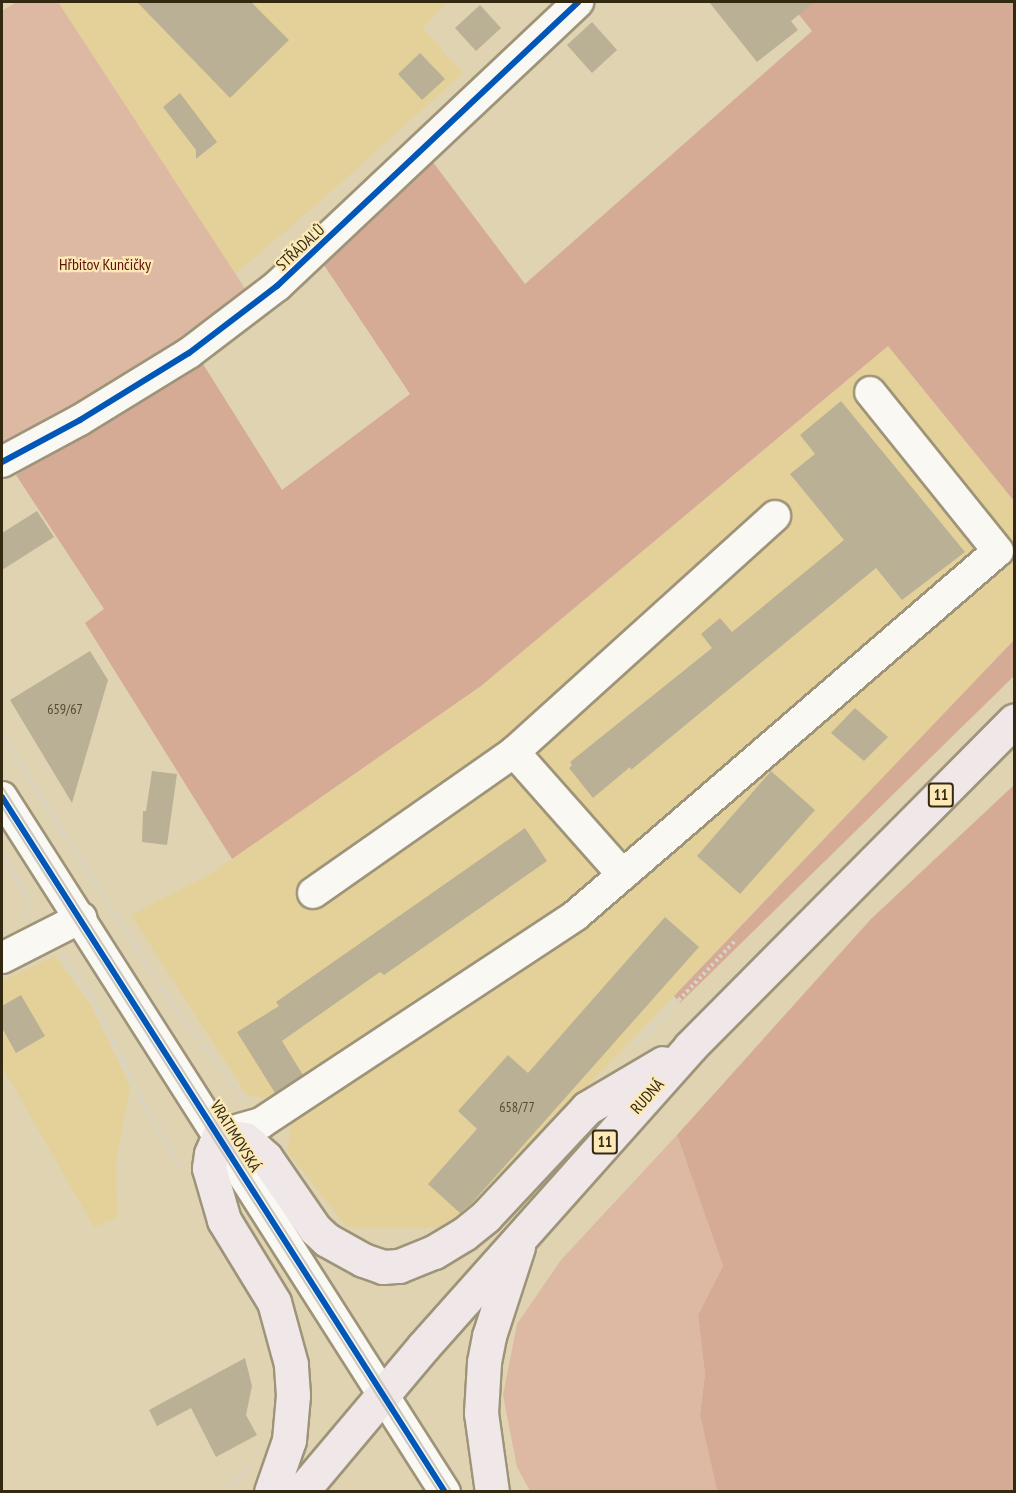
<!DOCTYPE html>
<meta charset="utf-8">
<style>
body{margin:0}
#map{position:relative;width:1016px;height:1493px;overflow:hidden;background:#dfd3b1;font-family:"PT Sans Narrow",sans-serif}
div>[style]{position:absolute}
.built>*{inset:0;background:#e4d19a}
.green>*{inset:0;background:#ddb8a3}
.forest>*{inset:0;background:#d5ab96}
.building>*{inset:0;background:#bab095}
.path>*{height:4px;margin-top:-2px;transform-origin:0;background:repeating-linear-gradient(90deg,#d6d3c8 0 3px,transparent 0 6px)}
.roads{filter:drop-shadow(2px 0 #9e9479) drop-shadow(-2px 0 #9e9479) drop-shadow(0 2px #9e9479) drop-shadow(0 -2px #9e9479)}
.minor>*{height:30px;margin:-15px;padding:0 15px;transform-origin:15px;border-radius:15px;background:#faf8f3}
.major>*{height:33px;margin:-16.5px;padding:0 16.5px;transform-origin:16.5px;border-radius:16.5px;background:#f0e7e8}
.tram>*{height:1.5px;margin:-0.75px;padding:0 0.75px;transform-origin:0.75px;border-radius:0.75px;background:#cbc7bd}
.cycleway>*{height:6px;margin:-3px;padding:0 3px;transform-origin:3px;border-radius:3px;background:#0057b8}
span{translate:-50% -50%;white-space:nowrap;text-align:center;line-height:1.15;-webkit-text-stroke:4.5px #fce9b7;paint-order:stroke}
.number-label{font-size:14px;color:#544b31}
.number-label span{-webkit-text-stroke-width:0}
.shield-label span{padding:2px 4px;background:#fce9b7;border:2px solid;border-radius:4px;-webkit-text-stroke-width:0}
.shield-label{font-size:15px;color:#322910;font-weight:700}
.street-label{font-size:16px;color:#322910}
.park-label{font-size:16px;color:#5e0f07}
.frame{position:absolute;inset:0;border:3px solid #322910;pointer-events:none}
</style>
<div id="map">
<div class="built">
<div style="clip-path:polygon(58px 2px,448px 2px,422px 28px,463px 73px,324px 198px,235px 274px)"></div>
<div style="clip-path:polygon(888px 346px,1014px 501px,1014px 640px,451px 1228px,347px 1227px,287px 1151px,292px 1121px,277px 1099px,247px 1095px,131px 915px,207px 876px,481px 686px)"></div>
<div style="clip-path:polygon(55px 956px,91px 1006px,130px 1087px,116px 1161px,117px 1217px,94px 1227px,2px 1066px,2px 981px)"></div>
</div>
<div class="green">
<div style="clip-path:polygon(17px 2px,58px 2px,246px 290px,149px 361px,2px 448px,2px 11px)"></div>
<div style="clip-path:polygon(677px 1135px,723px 1266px,698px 1315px,705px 1374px,700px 1415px,717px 1491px,530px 1491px,517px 1467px,503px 1395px,517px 1324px,561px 1260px)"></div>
</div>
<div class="forest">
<div style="clip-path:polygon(789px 2px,1014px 2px,1014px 501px,888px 346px,481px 686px,232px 859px,85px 623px,104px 609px,16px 475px,203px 364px,282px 490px,410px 394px,324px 265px,432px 161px,525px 284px,812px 31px)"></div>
<div style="clip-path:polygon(1014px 640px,1014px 676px,680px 1003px,674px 996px)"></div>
<div style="clip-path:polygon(1014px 785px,1014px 1491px,717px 1491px,700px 1415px,705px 1374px,698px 1315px,723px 1266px,677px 1135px,871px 919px)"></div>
</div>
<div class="building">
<div style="clip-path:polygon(137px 2px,251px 2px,289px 40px,230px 98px)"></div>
<div style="clip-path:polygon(709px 2px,815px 2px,791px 21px,798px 30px,757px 62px)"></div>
<div style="clip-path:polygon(480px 5px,501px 28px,476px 51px,455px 28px)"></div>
<div style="clip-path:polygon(592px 22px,617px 50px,592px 73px,567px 45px)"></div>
<div style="clip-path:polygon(420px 53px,445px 79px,422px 100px,398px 74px)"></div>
<div style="clip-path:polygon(180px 93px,217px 142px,196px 159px,196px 150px,163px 107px)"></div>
<div style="clip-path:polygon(841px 401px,965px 552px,902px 600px,876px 568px,631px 770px,630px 767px,593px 798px,569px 768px,572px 765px,570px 762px,712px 648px,701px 634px,720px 618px,732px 632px,844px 540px,790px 474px,815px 454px,800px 435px)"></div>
<div style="clip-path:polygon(37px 511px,54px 537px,2px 570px,2px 533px)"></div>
<div style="clip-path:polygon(90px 651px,108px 680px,72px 803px,10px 700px)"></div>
<div style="clip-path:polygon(855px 708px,888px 737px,864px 761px,831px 733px)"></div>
<div style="clip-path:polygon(152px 771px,177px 774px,167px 845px,142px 842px,143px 811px,146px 811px)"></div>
<div style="clip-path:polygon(771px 771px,815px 810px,740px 894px,697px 856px)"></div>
<div style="clip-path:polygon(525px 828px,547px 861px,384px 975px,380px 972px,282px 1041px,303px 1075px,275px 1093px,237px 1032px,279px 1006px,276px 1002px)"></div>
<div style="clip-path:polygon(665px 917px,699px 947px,472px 1203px,460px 1213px,428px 1184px,477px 1129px,458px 1111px,508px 1055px,528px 1073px)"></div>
<div style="clip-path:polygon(21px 995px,45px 1036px,16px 1053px,2px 1028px,2px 1006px)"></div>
<div style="clip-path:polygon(245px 1358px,252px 1386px,246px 1415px,257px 1435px,216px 1457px,191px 1408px,157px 1426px,149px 1410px)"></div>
</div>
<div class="path">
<div style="left:2px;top:735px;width:318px;rotate:57.7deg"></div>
<div style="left:172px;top:1004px;width:121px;rotate:53deg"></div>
<div style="left:2px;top:856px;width:44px;rotate:58.1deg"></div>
<div style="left:25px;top:893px;width:12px;rotate:76deg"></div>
<div style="left:28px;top:905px;width:14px;rotate:111deg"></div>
<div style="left:62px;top:957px;width:50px;rotate:53.1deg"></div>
<div style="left:92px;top:997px;width:112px;rotate:64.1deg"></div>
<div style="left:141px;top:1098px;width:82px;rotate:60.9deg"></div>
<div style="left:637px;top:1044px;width:144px;rotate:-46.4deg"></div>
<div style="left:223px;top:1492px;width:37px;rotate:-43deg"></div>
</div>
<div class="roads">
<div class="minor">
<div style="left:2px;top:462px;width:89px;rotate:-28.3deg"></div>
<div style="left:80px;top:420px;width:128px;rotate:-31.6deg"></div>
<div style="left:189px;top:353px;width:111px;rotate:-37.3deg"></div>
<div style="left:277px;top:286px;width:414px;rotate:-43.3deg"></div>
<div style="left:514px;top:752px;width:164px;rotate:48.5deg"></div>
<div style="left:2px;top:797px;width:824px;rotate:57.49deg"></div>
<div style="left:313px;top:893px;width:246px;rotate:-35deg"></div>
<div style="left:514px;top:752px;width:352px;rotate:-42.1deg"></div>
<div style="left:2px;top:958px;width:89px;rotate:-26.9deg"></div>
<div style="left:219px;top:1135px;width:44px;rotate:-15.9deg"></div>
<div style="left:261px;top:1123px;width:377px;rotate:-33.4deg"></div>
<div style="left:576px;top:915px;width:557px;rotate:-40.78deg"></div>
<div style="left:998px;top:551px;width:204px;rotate:-128.8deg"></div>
</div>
<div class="major">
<div style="left:271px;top:1492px;width:55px;rotate:-70.9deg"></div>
<div style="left:289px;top:1440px;width:45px;rotate:-84.9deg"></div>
<div style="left:293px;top:1395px;width:31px;rotate:-94deg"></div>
<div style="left:291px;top:1364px;width:64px;rotate:-105.3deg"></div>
<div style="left:274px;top:1302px;width:96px;rotate:-121.4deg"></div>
<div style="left:224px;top:1220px;width:54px;rotate:-106.1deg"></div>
<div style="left:209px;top:1168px;width:14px;rotate:-82deg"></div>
<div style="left:211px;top:1154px;width:21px;rotate:-67deg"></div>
<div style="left:219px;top:1135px;width:26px;rotate:9deg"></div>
<div style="left:245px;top:1139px;width:28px;rotate:42deg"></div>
<div style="left:266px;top:1158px;width:86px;rotate:55.4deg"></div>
<div style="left:315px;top:1229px;width:16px;rotate:43deg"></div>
<div style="left:327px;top:1240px;width:41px;rotate:29.1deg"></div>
<div style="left:363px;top:1260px;width:21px;rotate:19deg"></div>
<div style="left:383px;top:1267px;width:16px;rotate:-4deg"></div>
<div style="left:399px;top:1266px;width:38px;rotate:-22deg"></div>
<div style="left:434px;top:1252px;width:35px;rotate:-31deg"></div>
<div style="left:464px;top:1234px;width:28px;rotate:-39deg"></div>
<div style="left:486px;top:1216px;width:148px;rotate:-46.9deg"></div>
<div style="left:587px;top:1108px;width:88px;rotate:-30.6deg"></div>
<div style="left:301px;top:1492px;width:189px;rotate:-49.9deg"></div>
<div style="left:423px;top:1347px;width:402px;rotate:-48.3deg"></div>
<div style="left:690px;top:1047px;width:460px;rotate:-45.2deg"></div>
<div style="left:492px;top:1492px;width:80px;rotate:-97.9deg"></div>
<div style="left:481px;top:1413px;width:51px;rotate:-86.6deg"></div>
<div style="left:484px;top:1362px;width:26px;rotate:-79deg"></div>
<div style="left:489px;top:1336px;width:94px;rotate:-72deg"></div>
</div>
</div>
<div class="tram">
<div style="left:2px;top:786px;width:837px;rotate:57.49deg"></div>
<div style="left:2px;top:806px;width:813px;rotate:57.5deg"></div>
</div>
<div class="cycleway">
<div style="left:2px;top:462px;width:89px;rotate:-28.3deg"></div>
<div style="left:80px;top:420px;width:128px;rotate:-31.6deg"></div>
<div style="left:189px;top:353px;width:111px;rotate:-37.3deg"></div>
<div style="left:277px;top:286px;width:414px;rotate:-43.3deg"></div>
<div style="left:2px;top:797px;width:824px;rotate:57.49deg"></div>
</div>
<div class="number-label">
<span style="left:65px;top:709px">659/67</span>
<span style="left:517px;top:1107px">658/77</span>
</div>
<div class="shield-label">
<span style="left:941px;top:795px">11</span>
<span style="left:605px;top:1142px">11</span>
</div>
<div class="street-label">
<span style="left:300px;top:247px;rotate:-43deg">STŘÁDALŮ</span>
<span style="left:647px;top:1096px;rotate:-48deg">RUDNÁ</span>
<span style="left:236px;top:1136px;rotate:58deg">VRATIMOVSKÁ</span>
</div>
<div class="park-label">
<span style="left:105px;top:264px">Hřbitov Kunčičky</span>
</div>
<div class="frame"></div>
</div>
